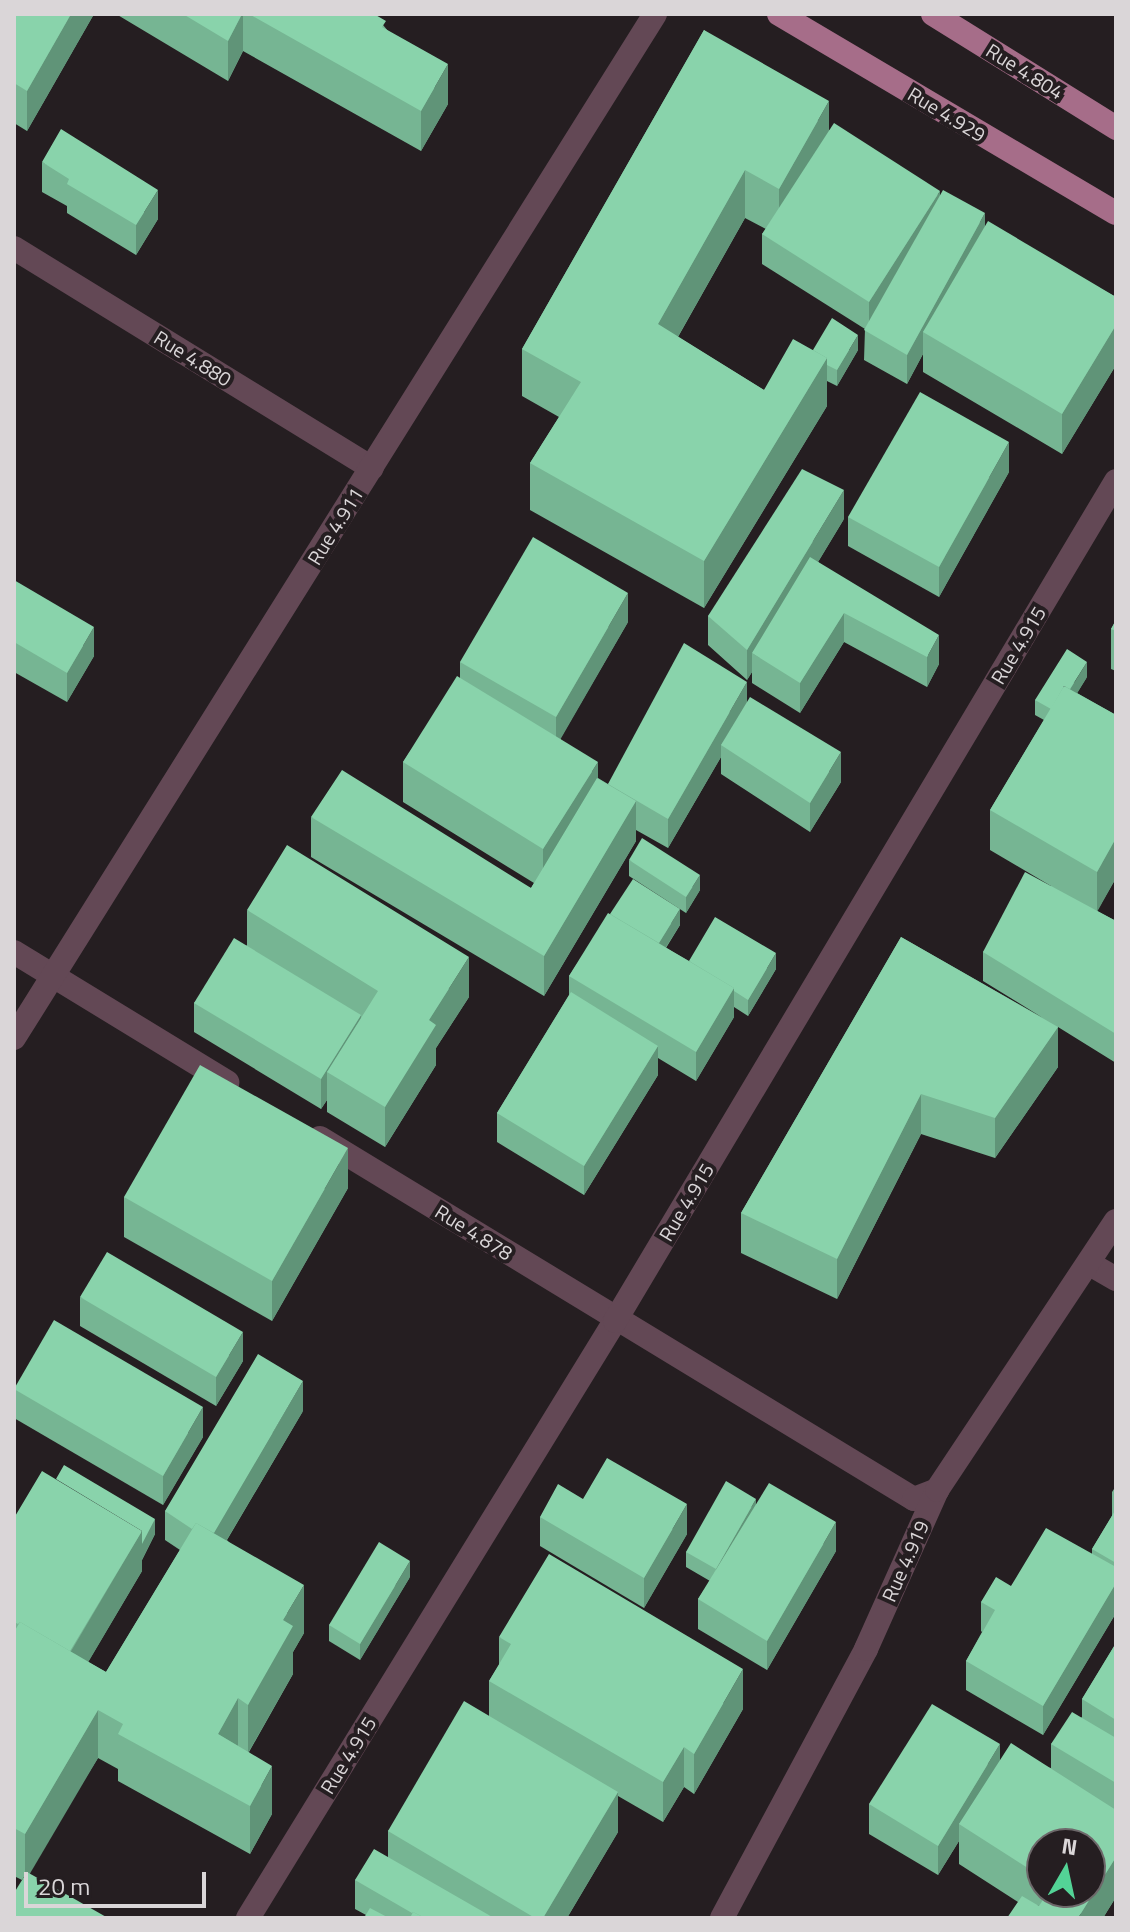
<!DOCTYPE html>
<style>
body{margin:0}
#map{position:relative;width:1130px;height:1932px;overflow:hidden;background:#251e21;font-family:"Titillium Web",sans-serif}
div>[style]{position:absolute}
.street>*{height:24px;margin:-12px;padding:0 12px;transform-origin:12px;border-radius:12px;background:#634855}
.primary>*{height:24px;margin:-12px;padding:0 12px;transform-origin:12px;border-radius:12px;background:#a66d89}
.wall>*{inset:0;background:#76b593}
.shaded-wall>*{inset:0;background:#609478}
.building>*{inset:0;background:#89d3ab}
span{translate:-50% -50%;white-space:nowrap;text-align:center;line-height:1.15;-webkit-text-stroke:8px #251e21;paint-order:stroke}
.street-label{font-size:20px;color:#dad6d8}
.frame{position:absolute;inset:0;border:16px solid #dad6d8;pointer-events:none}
.north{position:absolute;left:1026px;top:1828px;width:80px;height:80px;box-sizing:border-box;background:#251e21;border:2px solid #6d686a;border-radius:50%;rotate:9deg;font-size:22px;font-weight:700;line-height:32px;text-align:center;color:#dad6d8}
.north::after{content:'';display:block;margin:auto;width:28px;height:36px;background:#53d396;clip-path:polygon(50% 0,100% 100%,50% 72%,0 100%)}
.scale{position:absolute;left:24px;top:1872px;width:182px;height:36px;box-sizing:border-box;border:4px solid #dad6d8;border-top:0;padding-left:10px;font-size:24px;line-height:28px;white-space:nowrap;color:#dad6d8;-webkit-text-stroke:6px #251e21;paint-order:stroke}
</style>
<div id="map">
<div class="street">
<div style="left:14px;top:248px;width:420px;rotate:31.6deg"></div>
<div style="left:14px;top:952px;width:250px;rotate:31.4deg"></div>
<div style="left:14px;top:1038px;width:1208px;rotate:-57.95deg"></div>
<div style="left:320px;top:1138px;width:695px;rotate:31.29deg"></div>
<div style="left:914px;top:1499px;width:25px;rotate:-21deg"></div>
<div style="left:1090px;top:1264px;width:30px;rotate:30deg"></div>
<div style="left:248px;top:1918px;width:701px;rotate:-58.42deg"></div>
<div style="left:615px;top:1321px;width:978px;rotate:-59.19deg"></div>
<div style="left:722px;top:1918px;width:305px;rotate:-61.8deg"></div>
<div style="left:866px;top:1649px;width:174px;rotate:-65.9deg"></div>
<div style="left:937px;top:1490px;width:323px;rotate:-56.4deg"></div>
</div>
<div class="primary">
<div style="left:779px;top:14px;width:391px;rotate:30.6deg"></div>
<div style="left:933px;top:14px;width:216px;rotate:31.9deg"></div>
</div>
<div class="wall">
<div style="clip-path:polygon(14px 14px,94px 14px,27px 131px,14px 123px)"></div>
<div style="clip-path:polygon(116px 14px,374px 14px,448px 104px,421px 151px,243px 51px,228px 81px)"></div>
<div style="clip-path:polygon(704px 30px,829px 130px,940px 196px,985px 226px,1116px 297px,1116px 365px,1062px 454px,923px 372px,923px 354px,907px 384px,864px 360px,865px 329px,762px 264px,762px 234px,766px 229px,745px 218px,678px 337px,764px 390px,813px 350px,858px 350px,837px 386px,827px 381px,827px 406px,704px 608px,530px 510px,530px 463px,559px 417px,522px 396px,522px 349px)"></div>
<div style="clip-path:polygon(42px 162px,158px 219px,136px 255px,67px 213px,67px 206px,42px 192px)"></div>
<div style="clip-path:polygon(1009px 472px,939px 597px,848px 546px,848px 517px)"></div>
<div style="clip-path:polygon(844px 519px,818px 562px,939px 664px,927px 687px,844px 642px,800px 713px,752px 683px,752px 672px,747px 680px,708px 645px,708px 616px)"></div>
<div style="clip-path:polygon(14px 580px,94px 656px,67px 702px,14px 672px)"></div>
<div style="clip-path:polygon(1116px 620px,1116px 671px,1111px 669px,1111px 629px)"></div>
<div style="clip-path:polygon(628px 622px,560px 739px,598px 778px,608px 784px,747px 702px,841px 782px,810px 832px,721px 774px,721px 757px,668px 848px,636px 830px,636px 841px,544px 996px,311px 857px,311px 817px,531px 888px,534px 883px,403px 802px,403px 762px,460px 678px,460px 662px)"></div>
<div style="clip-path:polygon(1087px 677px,1077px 693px,1116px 715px,1116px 878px,1097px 911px,1116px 921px,1116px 1063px,1058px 1027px,1058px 1067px,995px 1158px,921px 1134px,837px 1299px,741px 1253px,741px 1213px,901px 937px,1043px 1018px,983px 981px,983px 952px,1051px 886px,990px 850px,990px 810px,1044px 720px,1035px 715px,1035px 700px)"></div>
<div style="clip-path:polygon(629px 860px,700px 890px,686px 913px,629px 876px)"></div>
<div style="clip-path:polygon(247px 910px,469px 997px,436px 1048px,436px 1065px,385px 1147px,327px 1112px,327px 1100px,321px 1109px,194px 1032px,194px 1003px,247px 945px)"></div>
<div style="clip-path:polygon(610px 914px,680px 925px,666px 948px,689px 961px,776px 969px,748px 1016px,734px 1007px,734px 1017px,696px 1081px,658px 1058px,658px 1075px,584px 1195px,497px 1142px,497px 1113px,569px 995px,569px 976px)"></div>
<div style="clip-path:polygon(348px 1188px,272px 1321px,124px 1237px,124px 1197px)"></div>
<div style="clip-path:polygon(80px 1297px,243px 1361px,216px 1406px,80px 1326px)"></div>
<div style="clip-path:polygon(14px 1388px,203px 1437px,163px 1505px,14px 1418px)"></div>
<div style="clip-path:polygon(303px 1411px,227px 1540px,304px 1633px,293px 1652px,293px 1674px,249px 1752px,272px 1814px,250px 1854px,118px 1781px,118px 1769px,98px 1758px,22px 1880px,14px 1876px,14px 1518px,155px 1534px,142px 1560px,142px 1571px,88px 1662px,106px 1672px,180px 1550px,165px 1540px,165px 1511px)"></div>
<div style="clip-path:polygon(1116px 1486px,1116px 1613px,1043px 1735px,966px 1690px,966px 1661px,982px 1632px,981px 1631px,981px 1602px,1011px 1586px,1092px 1554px,1092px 1549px,1112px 1516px,1112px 1492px)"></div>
<div style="clip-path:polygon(583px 1499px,687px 1534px,644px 1608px,540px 1546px,540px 1517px)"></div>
<div style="clip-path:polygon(756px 1504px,836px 1551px,767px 1670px,698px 1629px,698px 1599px,710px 1581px,686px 1567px,686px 1552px)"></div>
<div style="clip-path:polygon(410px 1577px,360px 1660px,329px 1641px,329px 1625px)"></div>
<div style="clip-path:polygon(499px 1637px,743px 1709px,694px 1794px,684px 1787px,663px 1822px,618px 1796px,618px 1832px,567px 1918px,364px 1918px,366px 1915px,355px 1909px,355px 1880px,388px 1857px,388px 1831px,489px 1716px,489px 1681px,499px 1665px)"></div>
<div style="clip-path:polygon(evenodd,1116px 1643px,1116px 1897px,1103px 1918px,1018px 1902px,959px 1864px,959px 1841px,938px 1875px,869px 1834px,869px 1804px,1000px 1760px,1051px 1768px,1051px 1744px,1082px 1717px,1082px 1699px,1116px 1643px,1042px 1844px,1090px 1892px,1042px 1892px,1042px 1844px)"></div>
</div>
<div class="shaded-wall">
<div style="clip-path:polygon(71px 14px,94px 14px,27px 131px,27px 91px)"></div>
<div style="clip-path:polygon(242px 14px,243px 14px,243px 51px,228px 81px,228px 41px)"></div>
<div style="clip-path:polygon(448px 64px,448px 104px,421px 151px,421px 111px)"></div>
<div style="clip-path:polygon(829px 101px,829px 148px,779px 237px,779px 189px)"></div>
<div style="clip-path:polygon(745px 170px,745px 218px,658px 372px,658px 324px)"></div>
<div style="clip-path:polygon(158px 190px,158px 219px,136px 255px,136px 225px)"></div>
<div style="clip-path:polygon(940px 191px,940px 220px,869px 332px,869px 302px)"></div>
<div style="clip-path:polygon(985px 213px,985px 243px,923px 332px,923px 354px,907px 384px,907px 355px)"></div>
<div style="clip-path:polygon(1116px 325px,1116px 365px,1062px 454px,1062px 414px)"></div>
<div style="clip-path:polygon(858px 335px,858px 350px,837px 386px,837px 370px)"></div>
<div style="clip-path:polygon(827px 358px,827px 406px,704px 608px,704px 561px)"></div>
<div style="clip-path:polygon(1009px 442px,1009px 472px,939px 597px,939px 567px)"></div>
<div style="clip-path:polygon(844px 490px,844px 519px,760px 658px,752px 653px,752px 672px,747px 680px,747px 650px)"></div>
<div style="clip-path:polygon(628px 593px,628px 622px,556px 747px,556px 717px)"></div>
<div style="clip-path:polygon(844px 613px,844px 642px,800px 713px,800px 683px)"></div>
<div style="clip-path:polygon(94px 627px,94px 656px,67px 702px,67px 673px)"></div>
<div style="clip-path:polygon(939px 635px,939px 664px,927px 687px,927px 657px)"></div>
<div style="clip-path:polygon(1087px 662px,1087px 677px,1056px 728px,1056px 712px)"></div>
<div style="clip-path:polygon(747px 682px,747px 711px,721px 745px,721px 757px,668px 848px,668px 819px)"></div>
<div style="clip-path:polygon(841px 752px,841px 782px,810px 832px,810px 803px)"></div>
<div style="clip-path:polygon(598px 762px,598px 802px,543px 889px,543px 849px)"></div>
<div style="clip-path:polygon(636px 801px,636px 841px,544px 996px,544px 956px)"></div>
<div style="clip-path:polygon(1116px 838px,1116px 878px,1097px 912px,1097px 872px)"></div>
<div style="clip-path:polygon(700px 875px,700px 890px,686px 913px,686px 897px)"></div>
<div style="clip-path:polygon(680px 909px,680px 925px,657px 961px,657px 946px)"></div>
<div style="clip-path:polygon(776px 953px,776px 969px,748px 1016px,748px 1000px)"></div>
<div style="clip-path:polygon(469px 957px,469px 997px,436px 1048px,436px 1065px,385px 1147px,385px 1107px,429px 1020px)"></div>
<div style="clip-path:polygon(734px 988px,734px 1017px,696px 1081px,696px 1052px)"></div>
<div style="clip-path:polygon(361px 1015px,361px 1044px,327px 1072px,327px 1100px,321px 1109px,321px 1079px)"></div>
<div style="clip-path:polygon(1058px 1027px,1058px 1067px,995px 1158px,995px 1118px)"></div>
<div style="clip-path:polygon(658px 1046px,658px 1075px,584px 1195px,584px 1166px)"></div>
<div style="clip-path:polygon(921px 1094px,921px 1134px,837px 1299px,837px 1259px)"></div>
<div style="clip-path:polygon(348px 1148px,348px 1188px,272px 1321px,272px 1281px)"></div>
<div style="clip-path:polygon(243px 1332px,243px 1361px,216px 1406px,216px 1377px)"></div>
<div style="clip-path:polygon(303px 1381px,303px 1411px,209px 1570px,209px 1540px)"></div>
<div style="clip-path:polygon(203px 1407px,203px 1437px,163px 1505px,163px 1476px)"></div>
<div style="clip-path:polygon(756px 1499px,756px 1515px,716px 1584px,716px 1569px)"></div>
<div style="clip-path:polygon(687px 1504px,687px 1534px,644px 1608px,644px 1578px)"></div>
<div style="clip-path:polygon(155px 1519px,155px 1534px,142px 1560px,142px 1571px,70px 1693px,70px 1653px,142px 1531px)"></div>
<div style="clip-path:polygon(836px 1522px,836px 1551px,767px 1670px,767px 1641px)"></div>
<div style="clip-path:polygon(410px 1561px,410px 1577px,360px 1660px,360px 1644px)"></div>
<div style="clip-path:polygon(1116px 1583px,1116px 1613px,1043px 1735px,1043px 1706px)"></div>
<div style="clip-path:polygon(304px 1585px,304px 1633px,293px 1652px,293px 1674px,248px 1753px,248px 1705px,283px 1620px)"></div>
<div style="clip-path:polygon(743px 1669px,743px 1709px,694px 1794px,694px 1754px)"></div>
<div style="clip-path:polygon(238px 1698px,238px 1746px,218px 1734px)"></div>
<div style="clip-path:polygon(98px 1710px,98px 1758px,25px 1882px,25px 1834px)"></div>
<div style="clip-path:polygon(1000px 1744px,1000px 1774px,959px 1824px,959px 1841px,938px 1875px,938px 1846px)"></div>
<div style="clip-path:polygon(684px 1747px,684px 1787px,663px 1822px,663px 1782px)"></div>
<div style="clip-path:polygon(272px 1766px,272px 1814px,250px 1854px,250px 1806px)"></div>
<div style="clip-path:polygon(618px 1792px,618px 1832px,567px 1918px,543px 1918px)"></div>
<div style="clip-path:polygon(1116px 1857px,1116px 1897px,1103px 1918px,1078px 1918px)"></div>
</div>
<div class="building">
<div style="clip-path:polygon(14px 14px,71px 14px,27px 91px,14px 83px)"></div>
<div style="clip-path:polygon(183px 14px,242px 14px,228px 41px)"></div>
<div style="clip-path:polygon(249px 14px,374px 14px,386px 21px,382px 27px,448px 64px,421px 111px)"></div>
<div style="clip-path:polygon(704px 30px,829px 101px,779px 189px,745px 170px,658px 324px,764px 390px,793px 339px,827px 358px,704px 561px,530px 463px,581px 382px,522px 349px)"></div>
<div style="clip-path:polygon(834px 123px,940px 191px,869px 302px,762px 234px)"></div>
<div style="clip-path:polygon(61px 129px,158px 190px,136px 225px,67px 184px,69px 179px,42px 162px)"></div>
<div style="clip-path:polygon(943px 190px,985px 213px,907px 355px,864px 330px)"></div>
<div style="clip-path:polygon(988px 221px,1116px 297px,1116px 325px,1062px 414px,923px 332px)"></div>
<div style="clip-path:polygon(832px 318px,858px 335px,837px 370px,827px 365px,827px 358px,813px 350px)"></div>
<div style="clip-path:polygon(920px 392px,1009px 442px,939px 567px,848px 517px)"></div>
<div style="clip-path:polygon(802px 469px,844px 490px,747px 650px,708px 616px)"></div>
<div style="clip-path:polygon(533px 537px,628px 593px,556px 717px,460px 662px)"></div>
<div style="clip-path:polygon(810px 557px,939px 635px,927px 657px,844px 613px,800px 683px,752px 653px)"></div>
<div style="clip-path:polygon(14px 580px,94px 627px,67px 673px,14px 642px)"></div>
<div style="clip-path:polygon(1116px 620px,1116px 631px,1111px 629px)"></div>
<div style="clip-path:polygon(684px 643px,747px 682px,668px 819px,608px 784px)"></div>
<div style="clip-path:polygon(1067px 649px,1087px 662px,1070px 689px,1064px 686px,1051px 709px,1035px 700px)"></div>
<div style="clip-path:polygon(457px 676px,598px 762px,543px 849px,403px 762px)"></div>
<div style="clip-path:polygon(1064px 686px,1116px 715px,1116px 838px,1097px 872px,990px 810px)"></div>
<div style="clip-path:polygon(750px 697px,841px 752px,810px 803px,721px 745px)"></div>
<div style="clip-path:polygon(342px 770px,531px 888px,597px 778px,636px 801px,544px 956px,311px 817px)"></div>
<div style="clip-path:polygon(642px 838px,700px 875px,686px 897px,629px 860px)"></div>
<div style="clip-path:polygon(287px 845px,469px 957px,429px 1020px,436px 1025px,385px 1107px,327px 1072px,378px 991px,247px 910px)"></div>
<div style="clip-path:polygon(1025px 872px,1116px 921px,1116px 1034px,983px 952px)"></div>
<div style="clip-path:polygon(633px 879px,680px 909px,659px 943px,610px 914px)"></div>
<div style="clip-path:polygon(608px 913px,734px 988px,696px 1052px,569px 976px)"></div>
<div style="clip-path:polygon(715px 917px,776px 953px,748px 1000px,734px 991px,734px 988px,689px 961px)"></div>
<div style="clip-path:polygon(901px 937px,1058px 1027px,995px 1118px,921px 1094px,837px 1259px,741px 1213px)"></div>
<div style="clip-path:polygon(234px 938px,361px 1015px,321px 1079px,194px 1003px)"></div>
<div style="clip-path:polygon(571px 992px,658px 1046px,584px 1166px,497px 1113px)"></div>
<div style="clip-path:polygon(200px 1065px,348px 1148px,272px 1281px,124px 1197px)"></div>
<div style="clip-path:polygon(107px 1252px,243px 1332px,216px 1377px,80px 1297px)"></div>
<div style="clip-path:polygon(54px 1320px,203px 1407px,163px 1476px,14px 1389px)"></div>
<div style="clip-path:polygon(258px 1354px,303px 1381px,214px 1533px,196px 1523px,192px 1529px,165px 1511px)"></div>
<div style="clip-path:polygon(607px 1458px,687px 1504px,644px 1578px,540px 1517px,558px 1484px,583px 1499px)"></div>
<div style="clip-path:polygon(64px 1465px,155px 1519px,142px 1544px,142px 1531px,56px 1479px)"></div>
<div style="clip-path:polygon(42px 1471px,142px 1531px,70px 1651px,20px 1622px,18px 1624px,14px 1622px,14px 1518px)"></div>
<div style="clip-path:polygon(726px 1481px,756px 1499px,716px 1569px,686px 1552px)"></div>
<div style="clip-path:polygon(769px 1483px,836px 1522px,767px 1641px,698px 1599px)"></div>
<div style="clip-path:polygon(1116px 1509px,1116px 1563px,1092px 1549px)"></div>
<div style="clip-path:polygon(196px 1523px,304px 1585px,283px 1620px,293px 1626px,248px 1705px,238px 1698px,218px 1734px,272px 1766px,250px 1806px,118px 1734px,123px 1724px,98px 1710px,25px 1834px,14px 1828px,14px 1632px,20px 1622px,106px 1672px)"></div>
<div style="clip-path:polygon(1046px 1528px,1116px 1567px,1116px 1583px,1043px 1706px,966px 1661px,995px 1610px,981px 1602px,996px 1577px,1011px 1586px)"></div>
<div style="clip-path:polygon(379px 1542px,410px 1561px,360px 1644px,329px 1625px)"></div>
<div style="clip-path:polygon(549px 1554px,743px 1669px,694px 1754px,684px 1747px,663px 1782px,489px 1681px,511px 1644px,499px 1637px)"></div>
<div style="clip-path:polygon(1116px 1643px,1116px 1720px,1082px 1699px)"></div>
<div style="clip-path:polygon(464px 1701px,618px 1792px,543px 1918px,535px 1918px,388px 1831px)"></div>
<div style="clip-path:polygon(932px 1704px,1000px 1744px,938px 1846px,869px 1804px)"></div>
<div style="clip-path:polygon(1072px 1712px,1116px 1738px,1116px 1783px,1051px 1744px)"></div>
<div style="clip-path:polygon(1011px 1743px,1116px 1810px,1116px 1857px,1078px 1918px,1007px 1918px,1022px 1896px,1039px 1906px,1048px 1892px,1090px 1892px,1090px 1844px,1042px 1844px,1042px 1877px,959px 1824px)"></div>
<div style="clip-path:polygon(374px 1849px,494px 1918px,425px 1918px,413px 1912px,412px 1913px,355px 1880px)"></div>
<div style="clip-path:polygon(27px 1872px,108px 1918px,14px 1918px,14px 1893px)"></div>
<div style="clip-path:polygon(370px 1908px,389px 1918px,364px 1918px)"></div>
<div style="clip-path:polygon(413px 1912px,425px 1918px,410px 1918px)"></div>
</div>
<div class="street-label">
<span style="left:1025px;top:71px;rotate:32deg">Rue 4.804</span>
<span style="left:947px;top:114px;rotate:31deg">Rue 4.929</span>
<span style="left:193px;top:358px;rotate:32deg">Rue 4.880</span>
<span style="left:335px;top:526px;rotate:-58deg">Rue 4.911</span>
<span style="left:1018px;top:645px;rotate:-59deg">Rue 4.915</span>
<span style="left:686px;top:1202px;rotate:-59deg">Rue 4.915</span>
<span style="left:474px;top:1232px;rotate:32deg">Rue 4.878</span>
<span style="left:905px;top:1561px;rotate:-66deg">Rue 4.919</span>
<span style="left:348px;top:1755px;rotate:-58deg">Rue 4.915</span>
</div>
<div class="frame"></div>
<div class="north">N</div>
<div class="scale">20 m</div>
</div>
